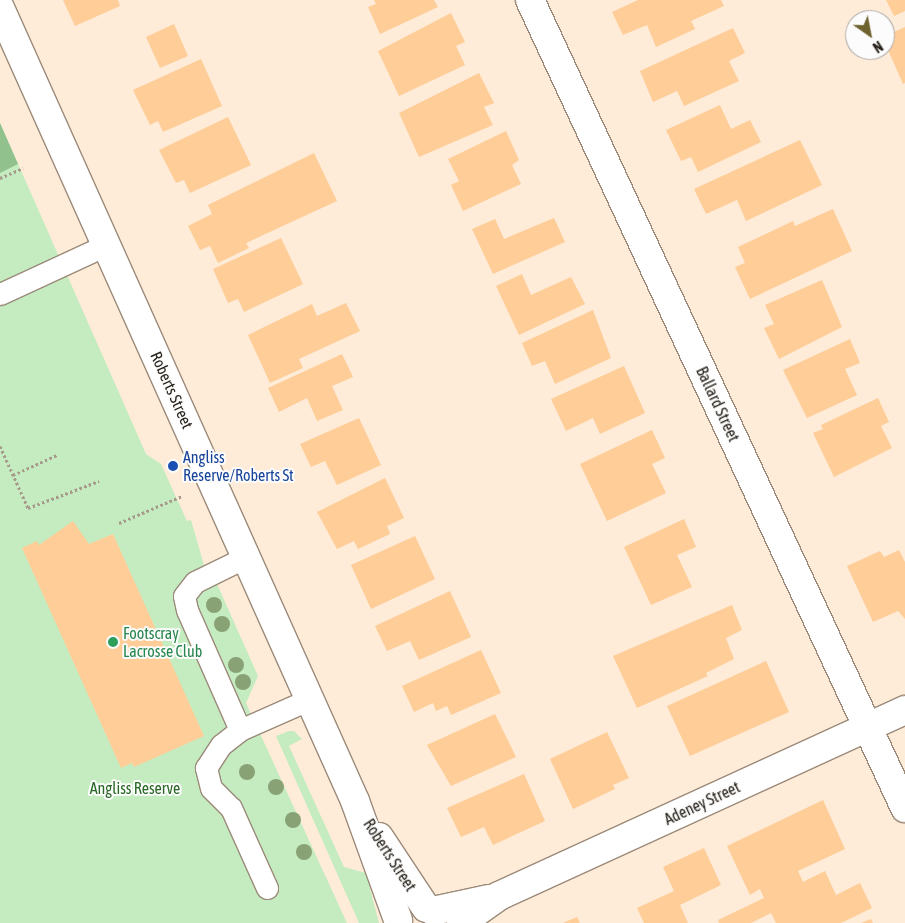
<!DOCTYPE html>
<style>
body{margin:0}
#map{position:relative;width:905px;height:923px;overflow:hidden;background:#feebd8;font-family:"Asap Condensed",sans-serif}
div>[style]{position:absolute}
.green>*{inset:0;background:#c5ecc1}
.forest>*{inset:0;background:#91c18c}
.building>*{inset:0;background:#ffcd97}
.path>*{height:3px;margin-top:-1.5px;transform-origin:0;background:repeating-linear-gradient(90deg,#a79a8b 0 2.5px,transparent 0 5px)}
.roads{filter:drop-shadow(1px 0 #9b8a79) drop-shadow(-1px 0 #9b8a79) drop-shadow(0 1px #9b8a79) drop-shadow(0 -1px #9b8a79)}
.service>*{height:21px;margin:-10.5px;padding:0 10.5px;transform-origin:10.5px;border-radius:10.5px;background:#fff}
.minor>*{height:28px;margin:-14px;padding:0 14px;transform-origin:14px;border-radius:14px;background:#fff}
.tertiary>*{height:28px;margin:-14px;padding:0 14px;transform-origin:14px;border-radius:14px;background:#fff}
.trees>*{width:16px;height:16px;margin:-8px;border-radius:50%;background:#88a275}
.dots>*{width:14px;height:14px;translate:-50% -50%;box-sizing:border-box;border:2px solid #fcfcfc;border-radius:50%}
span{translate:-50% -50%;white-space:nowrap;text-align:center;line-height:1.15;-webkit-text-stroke:4px #fcfcfc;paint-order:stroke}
.street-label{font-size:16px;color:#27211a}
.transit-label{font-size:16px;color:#164399}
.left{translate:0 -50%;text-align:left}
.leisure-label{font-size:16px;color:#27864d}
.park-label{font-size:16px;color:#286724}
.north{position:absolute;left:845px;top:10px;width:50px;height:50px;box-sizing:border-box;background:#fcfcfc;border:1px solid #a7a4a2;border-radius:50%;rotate:147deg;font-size:14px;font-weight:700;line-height:20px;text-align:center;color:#27211a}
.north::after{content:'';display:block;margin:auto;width:18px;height:22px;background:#6e622e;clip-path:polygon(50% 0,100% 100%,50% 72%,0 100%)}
</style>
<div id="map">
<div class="green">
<div style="clip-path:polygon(0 123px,146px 454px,161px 464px,187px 521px,191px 520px,204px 565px,217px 584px,258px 676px,246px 703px,347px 923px,0 923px)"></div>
<div style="clip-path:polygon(289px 731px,294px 731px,302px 739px,289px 746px,344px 867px,366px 873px,379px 923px,359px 923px,276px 736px)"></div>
</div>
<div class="forest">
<div style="clip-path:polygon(0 123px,18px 164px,0 173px)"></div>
</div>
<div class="building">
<div style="clip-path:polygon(63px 0,118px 0,120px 6px,75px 26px)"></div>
<div style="clip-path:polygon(374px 0,434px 0,438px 7px,380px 34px,368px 7px,376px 4px)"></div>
<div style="clip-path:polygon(638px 0,721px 0,724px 6px,691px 21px,695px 29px,656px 47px,647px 25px,623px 35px,612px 12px)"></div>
<div style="clip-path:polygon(886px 0,905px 0,905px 11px,894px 16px)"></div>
<div style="clip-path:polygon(451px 13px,465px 42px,456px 46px,465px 65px,399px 96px,378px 51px)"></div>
<div style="clip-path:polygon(174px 24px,188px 56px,160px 68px,146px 37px)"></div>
<div style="clip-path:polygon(905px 27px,905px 83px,903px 84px,885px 43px,885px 36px)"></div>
<div style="clip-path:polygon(733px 28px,745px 53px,729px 61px,739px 81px,684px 106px,677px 91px,653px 102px,640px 71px)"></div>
<div style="clip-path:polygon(201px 59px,222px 106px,163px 132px,158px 121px,150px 125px,133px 90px)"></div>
<div style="clip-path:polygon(479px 73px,494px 103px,484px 107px,493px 125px,419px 157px,399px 113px)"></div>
<div style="clip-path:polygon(720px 105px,731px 129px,750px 120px,761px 142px,698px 172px,691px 157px,681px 161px,666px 130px)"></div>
<div style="clip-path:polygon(228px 117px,251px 165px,190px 193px,184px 180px,176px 183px,159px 150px)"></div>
<div style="clip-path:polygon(506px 131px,519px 160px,512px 165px,521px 184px,463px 211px,451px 185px,459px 181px,448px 159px)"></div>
<div style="clip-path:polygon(800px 140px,822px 185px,746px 221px,737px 200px,706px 214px,694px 189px)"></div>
<div style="clip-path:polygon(314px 153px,337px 201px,246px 243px,249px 248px,218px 263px,210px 246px,200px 250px,188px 226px,212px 214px,208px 205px)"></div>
<div style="clip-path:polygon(833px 209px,852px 251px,750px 299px,735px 267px,745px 263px,738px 247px,793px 221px,795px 226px)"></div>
<div style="clip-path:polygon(554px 218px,565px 242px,493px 274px,472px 229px,495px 219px,504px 239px)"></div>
<div style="clip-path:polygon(281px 238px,303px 284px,244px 312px,238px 299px,228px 303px,213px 269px)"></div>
<div style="clip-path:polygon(522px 274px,531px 295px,571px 277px,585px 304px,519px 335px,496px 286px)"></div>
<div style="clip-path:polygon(822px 280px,842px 327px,779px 359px,764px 328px,774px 324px,765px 305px)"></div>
<div style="clip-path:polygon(346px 303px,360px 331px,299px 359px,303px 368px,270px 383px,248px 335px,312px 304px,317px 316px)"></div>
<div style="clip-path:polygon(593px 310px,611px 358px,555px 384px,545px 361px,532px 366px,522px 343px)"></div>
<div style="clip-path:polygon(850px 339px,860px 363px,845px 369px,857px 395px,807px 418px,783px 370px)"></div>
<div style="clip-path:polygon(342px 354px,353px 377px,332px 386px,343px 410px,317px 421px,307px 398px,279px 412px,268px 388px)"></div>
<div style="clip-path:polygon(624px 366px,645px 413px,600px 434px,593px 418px,566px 431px,551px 399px)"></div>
<div style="clip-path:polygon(878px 398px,889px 422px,881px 426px,892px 448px,834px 477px,813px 433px,823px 429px,821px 425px)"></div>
<div style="clip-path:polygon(359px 418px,381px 465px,337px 485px,325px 461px,311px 467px,300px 444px)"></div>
<div style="clip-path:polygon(652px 430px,665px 458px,652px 464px,666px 493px,607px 521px,580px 464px)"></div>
<div style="clip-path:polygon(385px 478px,404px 518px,387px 526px,390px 534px,358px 549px,354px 541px,337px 549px,317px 512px)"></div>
<div style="clip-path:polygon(684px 519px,696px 547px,677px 555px,692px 587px,651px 605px,624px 547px)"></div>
<div style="clip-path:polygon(73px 521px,89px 544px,113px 534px,204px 736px,134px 767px,132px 763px,121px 768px,22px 548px,37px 541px,39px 545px)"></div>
<div style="clip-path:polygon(415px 536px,435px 579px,371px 609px,351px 565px)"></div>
<div style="clip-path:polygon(899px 550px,905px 562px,905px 619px,898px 611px,873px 622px,847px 566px,880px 551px,884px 557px)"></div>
<div style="clip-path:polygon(450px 591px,471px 637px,419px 660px,410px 641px,387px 651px,375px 626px)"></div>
<div style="clip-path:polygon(732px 605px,742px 630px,726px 638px,734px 659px,706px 673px,708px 676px,637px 708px,613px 656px)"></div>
<div style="clip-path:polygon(481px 650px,501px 693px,451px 715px,447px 706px,436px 711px,433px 703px,414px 712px,402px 686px)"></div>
<div style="clip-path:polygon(766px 661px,789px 712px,690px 756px,667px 706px)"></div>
<div style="clip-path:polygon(495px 714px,516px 757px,451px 786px,427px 745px)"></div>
<div style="clip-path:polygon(607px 732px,629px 778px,613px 785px,615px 789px,573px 809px,550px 759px)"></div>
<div style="clip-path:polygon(524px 774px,545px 821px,493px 845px,484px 827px,461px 837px,447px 808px)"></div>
<div style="clip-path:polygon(823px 800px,845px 849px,798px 871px,803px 882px,825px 871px,836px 895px,860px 883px,872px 908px,841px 923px,776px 923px,771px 913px,751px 923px,719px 923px,718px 920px,764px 898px,760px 889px,750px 895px,727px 846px)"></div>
<div style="clip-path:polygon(704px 848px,721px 885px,680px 905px,688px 923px,644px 923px,637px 908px,674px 891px,663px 867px)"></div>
<div style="clip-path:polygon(577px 917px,580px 923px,563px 923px)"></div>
<div style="clip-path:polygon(871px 919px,873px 923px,861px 923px)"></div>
</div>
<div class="path">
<div style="left:0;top:178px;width:25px;rotate:-23deg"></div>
<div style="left:0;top:446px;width:68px;rotate:65.7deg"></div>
<div style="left:28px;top:508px;width:76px;rotate:-20.8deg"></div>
<div style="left:13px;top:475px;width:48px;rotate:-24.4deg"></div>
<div style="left:119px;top:523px;width:69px;rotate:-23.2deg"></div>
</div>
<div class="roads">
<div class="service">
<div style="left:0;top:294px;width:117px;rotate:-24.8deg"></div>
<div style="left:240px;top:730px;width:131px;rotate:-113.8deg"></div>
<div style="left:187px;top:610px;width:14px;rotate:-102deg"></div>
<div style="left:184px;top:596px;width:18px;rotate:-52deg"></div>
<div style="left:195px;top:582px;width:57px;rotate:-26.1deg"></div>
<div style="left:267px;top:888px;width:88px;rotate:-114.2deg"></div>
<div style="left:231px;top:808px;width:28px;rotate:-135deg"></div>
<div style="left:211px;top:788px;width:21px;rotate:-104deg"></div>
<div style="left:206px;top:768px;width:27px;rotate:-57deg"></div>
<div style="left:221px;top:745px;width:24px;rotate:-38deg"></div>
<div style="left:240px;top:730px;width:77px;rotate:-23.9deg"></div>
</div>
<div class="minor">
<div style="left:530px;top:0;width:891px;rotate:65.1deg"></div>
<div style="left:433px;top:911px;width:56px;rotate:-12.3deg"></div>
<div style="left:461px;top:923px;width:47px;rotate:-35.4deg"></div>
<div style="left:499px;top:896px;width:447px;rotate:-24.6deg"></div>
</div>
<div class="tertiary">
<div style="left:0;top:8px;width:869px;rotate:65.88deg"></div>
<div style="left:355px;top:801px;width:127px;rotate:70.1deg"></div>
<div style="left:379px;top:837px;width:85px;rotate:56.5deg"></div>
</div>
</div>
<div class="trees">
<div style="left:214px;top:605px"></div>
<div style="left:222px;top:624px"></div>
<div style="left:236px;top:665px"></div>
<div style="left:243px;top:682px"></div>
<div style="left:247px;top:772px"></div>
<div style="left:276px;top:787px"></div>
<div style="left:293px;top:820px"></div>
<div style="left:304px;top:852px"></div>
</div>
<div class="dots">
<div style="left:173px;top:466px;background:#1a4fb4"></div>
<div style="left:113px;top:642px;background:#2e9e5b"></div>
</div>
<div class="street-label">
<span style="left:172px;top:390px;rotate:66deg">Roberts Street</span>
<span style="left:718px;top:404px;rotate:65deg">Ballard Street</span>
<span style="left:702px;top:803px;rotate:-25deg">Adeney Street</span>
<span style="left:390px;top:855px;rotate:57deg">Roberts Street</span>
</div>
<div class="transit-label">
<span class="left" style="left:183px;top:466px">Angliss<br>Reserve/Roberts St</span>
</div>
<div class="leisure-label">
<span class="left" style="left:123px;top:642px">Footscray<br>Lacrosse Club</span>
</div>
<div class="park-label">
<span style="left:135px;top:788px">Angliss Reserve</span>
</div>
<div class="north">N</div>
</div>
